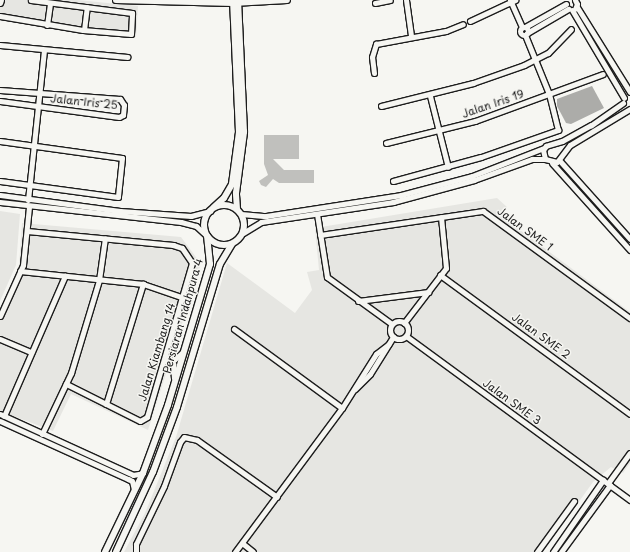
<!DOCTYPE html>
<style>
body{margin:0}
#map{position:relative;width:630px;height:552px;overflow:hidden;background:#f6f6f2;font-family:"Playpen Sans",sans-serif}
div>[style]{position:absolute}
.built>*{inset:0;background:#e6e6e2}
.water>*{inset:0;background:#acaca9}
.building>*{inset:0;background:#c0c0bd}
.roads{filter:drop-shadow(1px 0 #1c1c1c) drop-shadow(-1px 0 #1c1c1c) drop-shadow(0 1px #1c1c1c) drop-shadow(0 -1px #1c1c1c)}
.minor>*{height:5px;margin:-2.5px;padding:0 2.5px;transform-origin:2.5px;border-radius:2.5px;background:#f6f6f2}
.minor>.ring{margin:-2.5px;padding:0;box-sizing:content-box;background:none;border:5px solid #f6f6f2;border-radius:50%}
.major>*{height:6px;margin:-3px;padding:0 3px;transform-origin:3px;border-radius:3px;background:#f6f6f2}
.major>.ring{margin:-3px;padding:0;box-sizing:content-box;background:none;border:6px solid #f6f6f2;border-radius:50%}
span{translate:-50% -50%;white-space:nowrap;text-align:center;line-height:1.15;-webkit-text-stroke:3px #f6f6f2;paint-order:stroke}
.street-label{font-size:11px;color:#1c1c1c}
</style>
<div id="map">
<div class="built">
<div style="clip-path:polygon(0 0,77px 0,138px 6px,136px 37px,0 19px)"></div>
<div style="clip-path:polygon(497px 198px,507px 207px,504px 218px,630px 312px,630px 463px,623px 473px,611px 467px,593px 482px,543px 552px,124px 552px,145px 513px,176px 437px,227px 263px,295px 313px,312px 290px,307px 272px,319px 270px,315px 228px)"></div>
<div style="clip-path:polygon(0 211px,20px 214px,16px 265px,0 301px)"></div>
<div style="clip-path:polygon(22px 223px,181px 237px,201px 264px,148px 430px,71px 394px,53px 431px,0 411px,0 311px,19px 266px)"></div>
</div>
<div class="water">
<div style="clip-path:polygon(592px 86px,604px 108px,571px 124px,566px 123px,557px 106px,557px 99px)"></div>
</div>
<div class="building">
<div style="clip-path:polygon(264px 135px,299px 135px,299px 159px,273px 159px,284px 170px,314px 170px,314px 183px,279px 183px,273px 179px,266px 187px,261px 185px,259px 181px,268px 175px,264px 164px)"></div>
</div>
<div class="roads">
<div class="minor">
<div style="left:406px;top:0;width:36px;rotate:82deg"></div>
<div style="left:510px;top:0;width:30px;rotate:66deg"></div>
<div style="left:575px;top:0;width:4px;rotate:63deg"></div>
<div style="left:577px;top:4px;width:5px;rotate:112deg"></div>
<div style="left:0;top:3px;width:3px;rotate:-72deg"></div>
<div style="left:375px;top:3px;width:15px;rotate:-11deg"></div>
<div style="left:577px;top:7px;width:100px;rotate:58.1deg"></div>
<div style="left:572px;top:10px;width:102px;rotate:59.4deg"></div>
<div style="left:0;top:16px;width:84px;rotate:9.6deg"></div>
<div style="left:83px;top:30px;width:48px;rotate:4.8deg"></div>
<div style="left:131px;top:34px;width:21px;rotate:-87deg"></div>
<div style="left:132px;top:13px;width:102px;rotate:-172.7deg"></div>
<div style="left:470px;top:21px;width:50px;rotate:-25deg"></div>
<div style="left:47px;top:25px;width:22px;rotate:-82deg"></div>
<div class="ring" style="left:520px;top:27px;width:3px;height:3px"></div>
<div style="left:525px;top:27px;width:47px;rotate:-29.3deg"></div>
<div style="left:84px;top:30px;width:23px;rotate:-83deg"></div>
<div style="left:527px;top:33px;width:48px;rotate:-30.3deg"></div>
<div style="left:0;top:45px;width:128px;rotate:5.4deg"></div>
<div style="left:374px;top:73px;width:16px;rotate:-97deg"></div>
<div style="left:372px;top:57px;width:14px;rotate:-73deg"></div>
<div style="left:376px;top:44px;width:71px;rotate:-10.5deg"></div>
<div style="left:446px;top:31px;width:18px;rotate:-22deg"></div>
<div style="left:0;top:90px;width:120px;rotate:4.3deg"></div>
<div style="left:120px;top:99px;width:7px;rotate:56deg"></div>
<div style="left:124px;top:105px;width:10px;rotate:96deg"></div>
<div style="left:123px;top:115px;width:4px;rotate:153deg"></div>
<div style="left:119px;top:117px;width:120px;rotate:-172.3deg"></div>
<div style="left:430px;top:96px;width:73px;rotate:75.8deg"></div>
<div style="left:623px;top:103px;width:39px;rotate:145deg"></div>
<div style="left:591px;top:125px;width:33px;rotate:151deg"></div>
<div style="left:562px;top:141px;width:17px;rotate:163deg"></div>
<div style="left:546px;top:146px;width:5px;rotate:127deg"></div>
<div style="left:543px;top:150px;width:9px;rotate:77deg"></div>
<div style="left:545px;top:159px;width:12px;rotate:14deg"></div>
<div style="left:557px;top:162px;width:21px;rotate:-53deg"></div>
<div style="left:570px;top:145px;width:70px;rotate:-31deg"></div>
<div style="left:381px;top:106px;width:95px;rotate:-14deg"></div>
<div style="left:473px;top:83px;width:54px;rotate:-19.4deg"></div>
<div style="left:524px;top:65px;width:27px;rotate:-27deg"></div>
<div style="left:548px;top:53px;width:33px;rotate:-46deg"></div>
<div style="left:0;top:141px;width:123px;rotate:7.9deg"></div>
<div style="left:122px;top:158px;width:39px;rotate:96deg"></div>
<div style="left:118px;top:197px;width:119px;rotate:-172.3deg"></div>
<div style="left:386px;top:143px;width:92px;rotate:-13.9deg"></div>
<div style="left:475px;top:121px;width:136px;rotate:-20.2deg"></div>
<div style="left:559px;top:160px;width:106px;rotate:48.1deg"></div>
<div style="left:552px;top:163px;width:117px;rotate:48.1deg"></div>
<div style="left:393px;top:181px;width:91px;rotate:-15.3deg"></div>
<div style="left:481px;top:157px;width:82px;rotate:-19.3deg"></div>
<div style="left:558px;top:130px;width:37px;rotate:-104deg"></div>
<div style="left:549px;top:94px;width:64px;rotate:-112.1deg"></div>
<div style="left:0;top:195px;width:121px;rotate:7.6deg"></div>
<div style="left:120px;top:211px;width:71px;rotate:4deg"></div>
<div style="left:191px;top:216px;width:20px;rotate:-15deg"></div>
<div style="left:28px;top:200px;width:150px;rotate:-83.9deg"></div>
<div style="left:0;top:202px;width:182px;rotate:6.3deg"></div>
<div style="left:181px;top:222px;width:16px;rotate:15deg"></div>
<div style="left:196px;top:226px;width:15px;rotate:42deg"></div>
<div style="left:241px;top:214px;width:25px;rotate:5deg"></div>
<div style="left:266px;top:216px;width:137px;rotate:-8.8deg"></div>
<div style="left:401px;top:195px;width:73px;rotate:-15deg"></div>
<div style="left:472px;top:176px;width:77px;rotate:-21.3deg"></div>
<div style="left:317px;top:214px;width:64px;rotate:81deg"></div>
<div style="left:327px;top:277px;width:80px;rotate:35.9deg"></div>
<div style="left:27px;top:231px;width:147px;rotate:5.5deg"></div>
<div style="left:173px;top:245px;width:9px;rotate:18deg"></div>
<div style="left:182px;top:248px;width:18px;rotate:56deg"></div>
<div style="left:192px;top:263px;width:160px;rotate:106.3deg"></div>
<div style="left:147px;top:417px;width:8px;rotate:150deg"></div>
<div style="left:140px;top:421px;width:83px;rotate:-153.4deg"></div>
<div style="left:243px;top:233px;width:21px;rotate:-31deg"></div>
<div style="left:261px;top:222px;width:134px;rotate:-8.6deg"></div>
<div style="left:393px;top:202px;width:84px;rotate:-15.2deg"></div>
<div style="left:474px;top:180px;width:62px;rotate:-19.9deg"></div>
<div style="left:532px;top:159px;width:13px"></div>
<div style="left:320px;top:235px;width:165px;rotate:-8.4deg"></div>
<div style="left:483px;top:211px;width:182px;rotate:36.1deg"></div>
<div style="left:20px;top:271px;width:124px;rotate:6deg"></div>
<div style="left:143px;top:284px;width:43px;rotate:18.9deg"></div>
<div style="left:440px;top:275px;width:235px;rotate:36.2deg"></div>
<div style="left:358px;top:301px;width:71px;rotate:-7.3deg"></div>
<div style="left:0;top:316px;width:56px;rotate:-65.7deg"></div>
<div style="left:23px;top:265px;width:58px;rotate:-84.1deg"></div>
<div class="ring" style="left:390px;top:321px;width:13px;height:13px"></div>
<div style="left:404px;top:323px;width:69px;rotate:-52.6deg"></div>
<div style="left:446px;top:268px;width:51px;rotate:-95.6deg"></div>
<div style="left:234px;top:329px;width:134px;rotate:36.2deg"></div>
<div style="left:406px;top:336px;width:278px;rotate:36.2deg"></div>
<div style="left:0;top:339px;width:34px;rotate:23deg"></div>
<div style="left:166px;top:358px;width:8px;rotate:14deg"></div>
<div style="left:174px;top:360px;width:12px;rotate:-42deg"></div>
<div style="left:165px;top:361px;width:9px;rotate:21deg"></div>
<div style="left:173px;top:364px;width:14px;rotate:86deg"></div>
<div style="left:355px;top:389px;width:21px;rotate:-45deg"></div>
<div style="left:370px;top:374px;width:44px;rotate:-58.1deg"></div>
<div style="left:106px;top:404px;width:126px;rotate:-72.9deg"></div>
<div style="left:0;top:414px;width:146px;rotate:24.6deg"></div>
<div style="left:133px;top:475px;width:10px;rotate:-11deg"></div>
<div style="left:4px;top:416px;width:153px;rotate:-66.5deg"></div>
<div style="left:0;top:421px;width:141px;rotate:24.4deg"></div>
<div style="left:128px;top:479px;width:4px;rotate:27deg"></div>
<div style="left:132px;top:481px;width:9px;rotate:77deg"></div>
<div style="left:42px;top:434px;width:68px;rotate:-64.6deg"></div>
<div style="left:71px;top:373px;width:97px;rotate:-73.2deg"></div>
<div style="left:99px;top:280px;width:42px;rotate:-81.9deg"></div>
<div style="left:608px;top:483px;width:37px;rotate:-54deg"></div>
<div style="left:242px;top:543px;width:14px;rotate:39deg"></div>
<div style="left:136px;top:552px;width:8px;rotate:-90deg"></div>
<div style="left:136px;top:544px;width:64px;rotate:-64.2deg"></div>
<div style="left:164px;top:486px;width:47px;rotate:-70deg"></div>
<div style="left:180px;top:442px;width:6px;rotate:-51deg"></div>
<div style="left:184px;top:437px;width:13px;rotate:13deg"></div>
<div style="left:197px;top:440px;width:98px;rotate:35.5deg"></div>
<div style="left:235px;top:552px;width:179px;rotate:-53.4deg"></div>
<div style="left:342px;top:408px;width:64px;rotate:-57.8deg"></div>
<div style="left:376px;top:354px;width:16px;rotate:-38deg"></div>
<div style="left:537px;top:552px;width:63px;rotate:-54deg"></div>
<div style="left:553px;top:552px;width:88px;rotate:-55.2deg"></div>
<div style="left:561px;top:552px;width:83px;rotate:-53.8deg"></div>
</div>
<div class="major">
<div style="left:116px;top:0;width:117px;rotate:1.5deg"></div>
<div style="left:233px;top:3px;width:54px;rotate:-3.2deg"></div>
<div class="ring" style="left:204px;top:205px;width:34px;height:34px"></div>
<div style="left:214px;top:207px;width:13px;rotate:-42deg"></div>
<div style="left:224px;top:198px;width:16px;rotate:-60deg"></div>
<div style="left:232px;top:184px;width:52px;rotate:-82.3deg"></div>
<div style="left:239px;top:132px;width:132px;rotate:-92.6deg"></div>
<div style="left:237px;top:209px;width:16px;rotate:-94deg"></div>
<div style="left:236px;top:193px;width:62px;rotate:-82.5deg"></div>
<div style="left:244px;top:132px;width:132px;rotate:-92.6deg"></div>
<div style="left:105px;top:552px;width:88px;rotate:-64.3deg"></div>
<div style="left:143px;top:473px;width:72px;rotate:-69.8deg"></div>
<div style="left:168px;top:405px;width:147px;rotate:-73.4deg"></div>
<div style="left:210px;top:264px;width:28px;rotate:-96deg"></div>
<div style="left:116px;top:552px;width:88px;rotate:-65.2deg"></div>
<div style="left:153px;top:472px;width:69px;rotate:-69.7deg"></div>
<div style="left:177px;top:407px;width:149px;rotate:-73.3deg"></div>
<div style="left:220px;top:264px;width:23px;rotate:-59deg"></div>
</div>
</div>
<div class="street-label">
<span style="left:84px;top:102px;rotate:6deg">Jalan Iris 25</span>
<span style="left:493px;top:104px;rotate:-19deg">Jalan Iris 19</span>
<span style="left:525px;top:229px;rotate:36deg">Jalan SME 1</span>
<span style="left:183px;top:316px;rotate:-74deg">Persiaran Indahpura 4</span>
<span style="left:541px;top:336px;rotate:36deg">Jalan SME 2</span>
<span style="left:157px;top:352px;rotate:-73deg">Jalan Kiambang 14</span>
<span style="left:512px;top:402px;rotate:36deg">Jalan SME 3</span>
</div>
</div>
